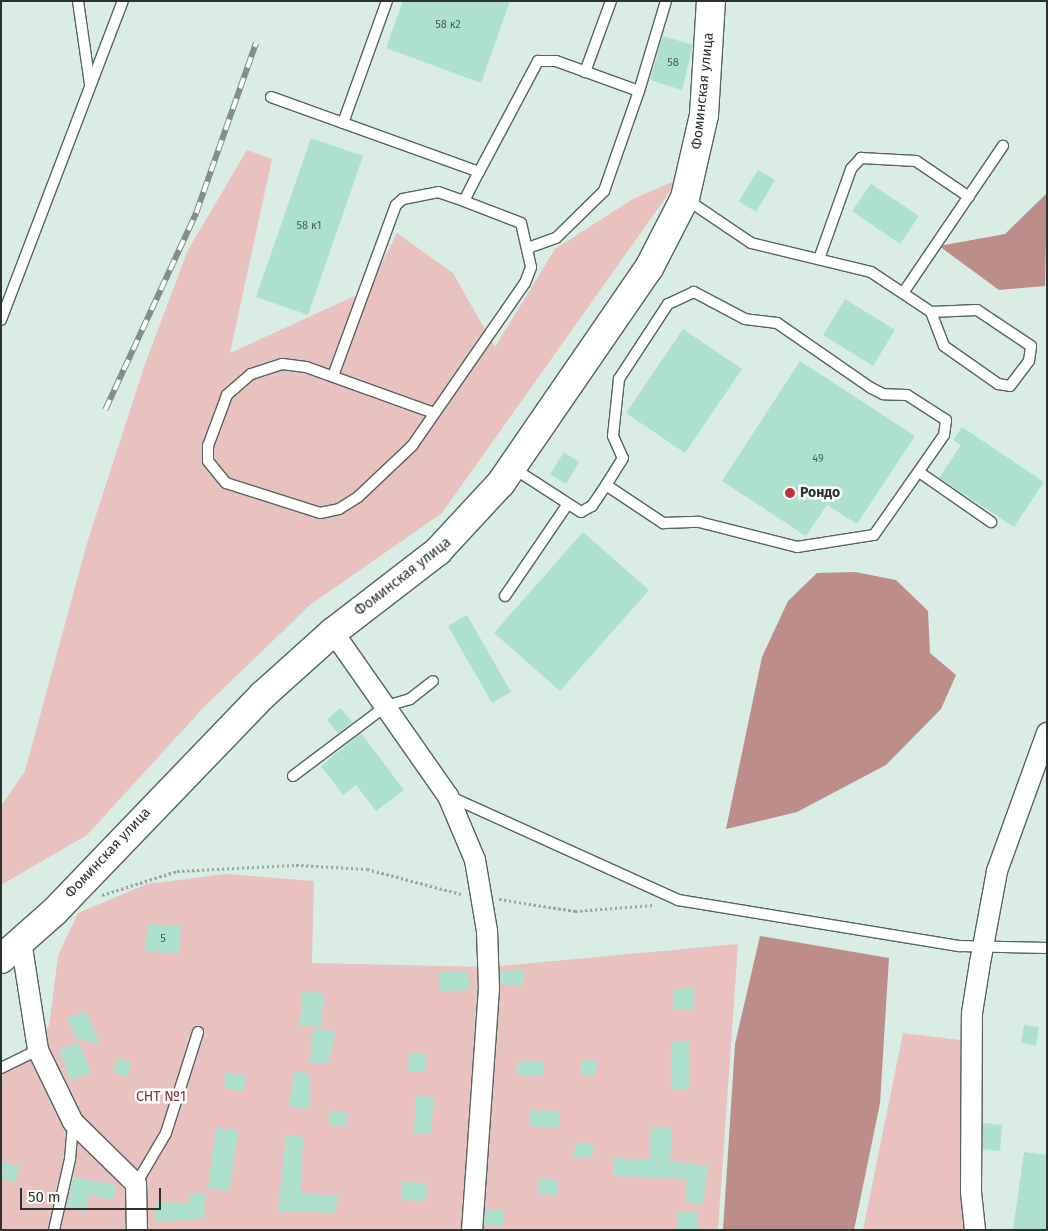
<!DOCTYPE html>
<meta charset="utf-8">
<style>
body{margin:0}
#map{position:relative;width:1048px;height:1231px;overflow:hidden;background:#d9ede5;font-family:"Fira Sans",sans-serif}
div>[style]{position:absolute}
.green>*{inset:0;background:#e9c2bf}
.water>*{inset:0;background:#bd8d8a}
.building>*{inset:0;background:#ade1cd}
.path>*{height:3px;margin-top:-1.5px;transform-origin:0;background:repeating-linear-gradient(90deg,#99a8a2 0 2.5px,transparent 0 5px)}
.roads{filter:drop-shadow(1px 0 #54655f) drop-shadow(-1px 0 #54655f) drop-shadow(0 1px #54655f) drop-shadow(0 -1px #54655f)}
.lane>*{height:10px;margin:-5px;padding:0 5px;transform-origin:5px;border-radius:5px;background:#fff}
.street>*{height:20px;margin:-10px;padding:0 10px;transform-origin:10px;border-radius:10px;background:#fff}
.secondary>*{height:28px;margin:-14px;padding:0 14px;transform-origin:14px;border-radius:14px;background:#fff}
.rail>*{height:5.5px;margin-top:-2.75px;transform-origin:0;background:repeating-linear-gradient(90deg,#fff 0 11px,#818e89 0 22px);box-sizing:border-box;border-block:1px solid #818e89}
.dots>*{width:14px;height:14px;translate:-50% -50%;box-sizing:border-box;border:2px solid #fff;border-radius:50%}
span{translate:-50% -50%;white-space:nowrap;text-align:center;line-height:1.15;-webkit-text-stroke:5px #fff;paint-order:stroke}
.number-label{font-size:11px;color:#4c5e56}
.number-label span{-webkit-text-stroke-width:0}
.street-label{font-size:14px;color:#2b322f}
.poi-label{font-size:14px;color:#2b322f;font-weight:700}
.left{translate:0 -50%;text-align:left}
.park-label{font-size:14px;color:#773737}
.frame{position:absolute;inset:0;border:2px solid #2b322f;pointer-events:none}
.scale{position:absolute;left:20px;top:1188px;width:141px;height:22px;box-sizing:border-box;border:2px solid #2b322f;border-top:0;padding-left:6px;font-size:15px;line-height:18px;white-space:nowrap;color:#2b322f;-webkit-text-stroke:4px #fff;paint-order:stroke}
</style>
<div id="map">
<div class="green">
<div style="clip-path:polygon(247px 150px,272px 159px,230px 353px,368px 290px,397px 233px,453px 273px,495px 347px,555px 249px,633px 199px,679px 179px,442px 513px,310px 605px,204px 707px,87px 835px,1px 885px,1px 806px,25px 771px,87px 543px,145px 364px,188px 250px)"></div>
<div style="clip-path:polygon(225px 874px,314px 881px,312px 963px,488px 967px,738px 944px,718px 1230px,1px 1230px,1px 1071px,49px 1026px,58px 956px,78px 913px,147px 884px)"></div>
<div style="clip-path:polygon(903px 1033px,968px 1041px,975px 1230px,863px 1230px)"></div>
</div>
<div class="water">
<div style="clip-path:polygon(1047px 193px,1045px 286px,999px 290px,939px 246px,1005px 234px)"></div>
<div style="clip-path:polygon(855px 572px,896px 580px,928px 611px,930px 653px,956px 675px,941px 709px,886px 765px,797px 812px,726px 829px,762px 657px,788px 601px,817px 573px)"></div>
<div style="clip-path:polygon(760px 936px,889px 958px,880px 1103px,854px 1230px,723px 1230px,735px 1044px)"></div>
</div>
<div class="building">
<div style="clip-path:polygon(403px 1px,510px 1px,481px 83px,386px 48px)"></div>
<div style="clip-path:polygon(663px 36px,693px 45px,682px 90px,650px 80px)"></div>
<div style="clip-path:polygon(311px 138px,363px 156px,308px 315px,256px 297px)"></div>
<div style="clip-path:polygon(758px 170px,775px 180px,756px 212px,739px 201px)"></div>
<div style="clip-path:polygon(871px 184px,919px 216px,900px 244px,852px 211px)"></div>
<div style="clip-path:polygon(845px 299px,895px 330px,873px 366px,823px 335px)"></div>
<div style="clip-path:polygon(683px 329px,742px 369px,685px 453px,626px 413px)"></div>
<div style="clip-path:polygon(800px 361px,915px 436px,857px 524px,827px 505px,806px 536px,722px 481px)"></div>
<div style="clip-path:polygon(962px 427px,1044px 482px,1014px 527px,939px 478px,961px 445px,953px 440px)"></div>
<div style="clip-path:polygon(564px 452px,579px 462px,566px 484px,550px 474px)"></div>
<div style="clip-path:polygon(583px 532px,649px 590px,560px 691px,494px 633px)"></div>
<div style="clip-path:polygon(467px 615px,511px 692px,492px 703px,448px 626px)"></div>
<div style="clip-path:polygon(340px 708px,353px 722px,338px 733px,327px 720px)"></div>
<div style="clip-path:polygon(361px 733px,404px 790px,376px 811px,356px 785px,343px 795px,321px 766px)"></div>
<div style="clip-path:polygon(148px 924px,181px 926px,179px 954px,145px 951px)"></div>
<div style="clip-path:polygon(523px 970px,524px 985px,501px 985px,500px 971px)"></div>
<div style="clip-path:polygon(440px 971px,468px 971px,469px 990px,440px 991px)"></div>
<div style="clip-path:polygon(693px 988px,694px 1009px,674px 1009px,674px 989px)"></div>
<div style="clip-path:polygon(302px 992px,324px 993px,321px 1027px,300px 1025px)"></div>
<div style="clip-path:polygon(86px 1011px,100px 1045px,76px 1038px,68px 1018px)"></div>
<div style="clip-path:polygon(1024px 1025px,1039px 1027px,1036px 1045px,1021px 1043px)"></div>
<div style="clip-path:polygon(313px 1029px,336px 1031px,328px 1064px,310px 1063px)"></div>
<div style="clip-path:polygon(79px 1042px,91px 1073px,71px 1081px,59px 1050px)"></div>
<div style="clip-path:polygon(672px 1042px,689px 1042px,689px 1089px,671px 1089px)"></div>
<div style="clip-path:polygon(409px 1054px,426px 1054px,425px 1072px,408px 1071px)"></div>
<div style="clip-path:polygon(118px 1058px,132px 1062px,127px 1077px,113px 1072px)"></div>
<div style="clip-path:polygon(581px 1060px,597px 1061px,596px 1075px,581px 1075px)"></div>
<div style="clip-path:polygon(517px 1061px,543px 1061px,543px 1076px,517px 1076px)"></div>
<div style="clip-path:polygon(226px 1072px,245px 1076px,244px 1091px,224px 1088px)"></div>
<div style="clip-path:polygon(294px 1072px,310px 1073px,309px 1109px,289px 1107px)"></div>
<div style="clip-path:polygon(416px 1096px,434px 1097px,431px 1134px,414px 1133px)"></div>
<div style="clip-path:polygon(530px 1110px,559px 1111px,559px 1128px,529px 1126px)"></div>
<div style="clip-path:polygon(330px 1111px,347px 1113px,346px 1127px,329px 1125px)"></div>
<div style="clip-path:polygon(983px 1123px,1002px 1125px,1000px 1151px,983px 1149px)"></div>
<div style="clip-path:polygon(651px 1127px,672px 1128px,670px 1161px,708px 1166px,703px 1204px,685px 1202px,687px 1179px,613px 1176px,614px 1158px,649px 1160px)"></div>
<div style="clip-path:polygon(216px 1128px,238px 1130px,229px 1191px,208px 1189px)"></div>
<div style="clip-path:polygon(286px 1135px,303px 1137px,301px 1193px,337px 1196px,336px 1213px,278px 1211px)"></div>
<div style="clip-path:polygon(575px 1143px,593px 1143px,592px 1158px,574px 1158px)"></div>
<div style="clip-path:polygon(1024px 1152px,1047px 1155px,1047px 1230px,1013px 1230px)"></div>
<div style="clip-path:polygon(1px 1162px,19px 1166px,15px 1182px,1px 1179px)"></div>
<div style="clip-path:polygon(73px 1177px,116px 1185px,113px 1200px,89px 1195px,86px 1212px,67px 1208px)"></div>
<div style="clip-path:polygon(538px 1178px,558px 1180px,557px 1195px,537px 1194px)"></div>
<div style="clip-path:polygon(402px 1182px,427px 1183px,426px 1201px,401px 1200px)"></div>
<div style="clip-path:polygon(190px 1193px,205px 1194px,204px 1218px,155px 1222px,155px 1202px,190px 1203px)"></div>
<div style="clip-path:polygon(485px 1209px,503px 1209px,503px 1226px,484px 1226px)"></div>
<div style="clip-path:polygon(677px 1211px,697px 1212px,697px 1230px,678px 1230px)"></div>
</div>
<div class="path">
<div style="left:102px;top:895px;width:79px;rotate:-17.7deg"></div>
<div style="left:177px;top:871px;width:119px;rotate:-2.9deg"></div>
<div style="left:296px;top:865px;width:71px;rotate:3.2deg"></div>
<div style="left:367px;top:869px;width:97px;rotate:14.9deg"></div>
<div style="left:499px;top:899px;width:77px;rotate:9deg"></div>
<div style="left:575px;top:911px;width:79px;rotate:-4.3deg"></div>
</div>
<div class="roads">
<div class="lane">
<div style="left:78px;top:1px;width:84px;rotate:81.8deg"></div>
<div style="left:585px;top:72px;width:76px;rotate:-69.9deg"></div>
<div style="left:271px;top:97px;width:221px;rotate:19.8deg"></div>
<div style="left:479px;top:172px;width:126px;rotate:-62deg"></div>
<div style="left:538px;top:61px;width:18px"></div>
<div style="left:556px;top:61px;width:88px;rotate:19.9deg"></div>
<div style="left:639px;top:91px;width:94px;rotate:-73.3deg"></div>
<div style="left:343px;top:123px;width:130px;rotate:-70.2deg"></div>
<div style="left:686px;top:199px;width:78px;rotate:34.1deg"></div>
<div style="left:751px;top:243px;width:123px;rotate:13.6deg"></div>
<div style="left:871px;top:272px;width:72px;rotate:33.7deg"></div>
<div style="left:931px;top:312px;width:36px;rotate:69deg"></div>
<div style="left:944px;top:346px;width:66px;rotate:35.1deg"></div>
<div style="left:998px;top:384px;width:12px;rotate:9deg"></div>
<div style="left:1010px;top:386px;width:31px;rotate:-53deg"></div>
<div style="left:1029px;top:361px;width:15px;rotate:-82deg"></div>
<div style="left:1031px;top:346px;width:65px;rotate:-146.3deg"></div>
<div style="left:977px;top:310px;width:46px;rotate:177.5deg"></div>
<div style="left:528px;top:248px;width:30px;rotate:-20deg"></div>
<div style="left:556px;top:238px;width:67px;rotate:-44.4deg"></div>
<div style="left:604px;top:191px;width:106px;rotate:-70.7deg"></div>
<div style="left:819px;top:259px;width:96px;rotate:-70.4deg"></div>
<div style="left:851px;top:169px;width:15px;rotate:-48deg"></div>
<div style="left:861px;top:158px;width:55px;rotate:3.1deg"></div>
<div style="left:916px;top:161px;width:64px;rotate:34.2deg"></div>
<div style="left:903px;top:293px;width:178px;rotate:-55.8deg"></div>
<div style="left:1px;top:320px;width:342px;rotate:-69.1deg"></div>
<div style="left:333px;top:376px;width:182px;rotate:-69.8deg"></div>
<div style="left:396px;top:205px;width:9px;rotate:-41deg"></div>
<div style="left:403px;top:199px;width:36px;rotate:-11deg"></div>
<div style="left:438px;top:192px;width:28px;rotate:19deg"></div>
<div style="left:434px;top:413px;width:136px;rotate:-160.2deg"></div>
<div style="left:306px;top:367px;width:24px;rotate:-173deg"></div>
<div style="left:282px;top:364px;width:33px;rotate:162deg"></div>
<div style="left:251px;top:374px;width:32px;rotate:139deg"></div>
<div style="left:227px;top:395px;width:54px;rotate:110.4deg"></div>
<div style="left:208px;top:446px;width:15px;rotate:90deg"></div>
<div style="left:208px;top:461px;width:28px;rotate:51deg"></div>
<div style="left:226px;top:483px;width:99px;rotate:17.7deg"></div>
<div style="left:320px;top:513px;width:19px;rotate:-12deg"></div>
<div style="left:339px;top:509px;width:22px;rotate:-32deg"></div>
<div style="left:358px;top:497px;width:74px;rotate:-43.4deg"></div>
<div style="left:412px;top:446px;width:198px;rotate:-55.3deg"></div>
<div style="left:525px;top:283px;width:17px;rotate:-69deg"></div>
<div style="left:531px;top:267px;width:45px;rotate:-102.8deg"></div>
<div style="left:521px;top:223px;width:61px;rotate:-158.9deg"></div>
<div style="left:464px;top:201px;width:33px;rotate:-63deg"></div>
<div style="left:513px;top:468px;width:81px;rotate:32.9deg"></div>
<div style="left:581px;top:512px;width:13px;rotate:-29deg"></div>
<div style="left:592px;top:506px;width:25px;rotate:-56deg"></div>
<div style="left:606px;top:485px;width:69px;rotate:33.7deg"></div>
<div style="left:663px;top:523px;width:36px;rotate:-2deg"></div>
<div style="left:699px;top:522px;width:101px;rotate:14.3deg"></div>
<div style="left:797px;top:547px;width:78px;rotate:-8.9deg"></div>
<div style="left:874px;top:535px;width:122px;rotate:-55deg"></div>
<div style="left:944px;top:435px;width:15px;rotate:-82deg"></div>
<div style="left:946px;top:420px;width:46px;rotate:-147.3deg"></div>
<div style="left:907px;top:395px;width:24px;rotate:-178deg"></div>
<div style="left:883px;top:394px;width:13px;rotate:-153deg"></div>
<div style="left:871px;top:388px;width:114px;rotate:-145.3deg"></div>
<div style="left:777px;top:323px;width:32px;rotate:-173deg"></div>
<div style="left:745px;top:319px;width:58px;rotate:-152.1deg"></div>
<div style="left:694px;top:292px;width:29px;rotate:155deg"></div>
<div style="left:668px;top:304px;width:90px;rotate:123.2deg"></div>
<div style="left:619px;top:379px;width:57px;rotate:96deg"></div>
<div style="left:613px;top:436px;width:24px;rotate:66deg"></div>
<div style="left:623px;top:458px;width:32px;rotate:122deg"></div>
<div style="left:919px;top:472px;width:88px;rotate:34.8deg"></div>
<div style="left:505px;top:596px;width:110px;rotate:-55.7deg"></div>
<div style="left:293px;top:776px;width:116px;rotate:-37deg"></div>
<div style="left:386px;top:706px;width:25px;rotate:-16deg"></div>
<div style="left:410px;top:699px;width:29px;rotate:-38deg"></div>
<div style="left:449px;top:796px;width:252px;rotate:24.4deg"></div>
<div style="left:678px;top:900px;width:286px;rotate:9.3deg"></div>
<div style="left:960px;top:946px;width:87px;rotate:1.3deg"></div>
<div style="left:1px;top:1068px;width:41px;rotate:-25.9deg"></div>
<div style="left:136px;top:1184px;width:59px;rotate:-59.5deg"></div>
<div style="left:166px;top:1133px;width:106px;rotate:-72.4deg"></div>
<div style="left:54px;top:1230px;width:73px;rotate:-77.3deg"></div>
<div style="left:70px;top:1159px;width:36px;rotate:-85deg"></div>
</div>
<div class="street">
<div style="left:333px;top:632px;width:200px;rotate:55deg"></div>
<div style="left:448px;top:796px;width:69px;rotate:67.1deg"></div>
<div style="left:475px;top:860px;width:72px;rotate:80.4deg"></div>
<div style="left:487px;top:931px;width:57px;rotate:88deg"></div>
<div style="left:489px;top:988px;width:243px;rotate:94deg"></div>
<div style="left:21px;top:941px;width:110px;rotate:81.1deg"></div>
<div style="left:38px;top:1050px;width:80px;rotate:64.1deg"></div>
<div style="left:73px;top:1122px;width:88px;rotate:44.5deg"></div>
<div style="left:136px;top:1184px;width:46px;rotate:88.8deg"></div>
<div style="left:975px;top:1230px;width:39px;rotate:-96deg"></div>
<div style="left:971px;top:1191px;width:178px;rotate:-89.7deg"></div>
<div style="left:972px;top:1013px;width:51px;rotate:-80.9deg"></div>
<div style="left:980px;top:963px;width:94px;rotate:-79.5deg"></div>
<div style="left:997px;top:871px;width:147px;rotate:-70.1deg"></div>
</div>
<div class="secondary">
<div style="left:1px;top:959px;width:72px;rotate:-41.6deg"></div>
<div style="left:55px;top:911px;width:300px;rotate:-46.1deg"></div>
<div style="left:263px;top:695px;width:94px;rotate:-42deg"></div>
<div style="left:333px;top:632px;width:133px;rotate:-37.6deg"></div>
<div style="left:438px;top:551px;width:93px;rotate:-47.2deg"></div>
<div style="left:501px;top:483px;width:261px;rotate:-55.5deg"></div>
<div style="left:649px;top:268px;width:79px;rotate:-62.8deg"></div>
<div style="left:685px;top:198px;width:85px;rotate:-77.1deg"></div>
<div style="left:704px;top:115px;width:114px;rotate:-86.5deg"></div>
</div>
</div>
<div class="rail">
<div style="left:105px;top:410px;width:217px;rotate:-65.2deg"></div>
<div style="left:196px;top:213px;width:180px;rotate:-70.6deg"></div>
</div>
<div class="dots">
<div style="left:790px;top:493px;background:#c1313b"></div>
</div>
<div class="number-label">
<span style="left:448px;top:25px">58 к2</span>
<span style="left:673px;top:63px">58</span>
<span style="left:309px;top:226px">58 к1</span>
<span style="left:818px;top:459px">49</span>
<span style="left:163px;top:939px">5</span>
</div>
<div class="street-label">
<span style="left:703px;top:91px;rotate:-84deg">Фоминская улица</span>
<span style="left:403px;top:577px;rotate:-38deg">Фоминская улица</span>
<span style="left:108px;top:853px;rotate:-47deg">Фоминская улица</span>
</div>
<div class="poi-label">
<span class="left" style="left:800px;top:493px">Рондо</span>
</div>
<div class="park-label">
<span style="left:161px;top:1097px">СНТ №1</span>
</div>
<div class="frame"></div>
<div class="scale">50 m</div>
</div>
